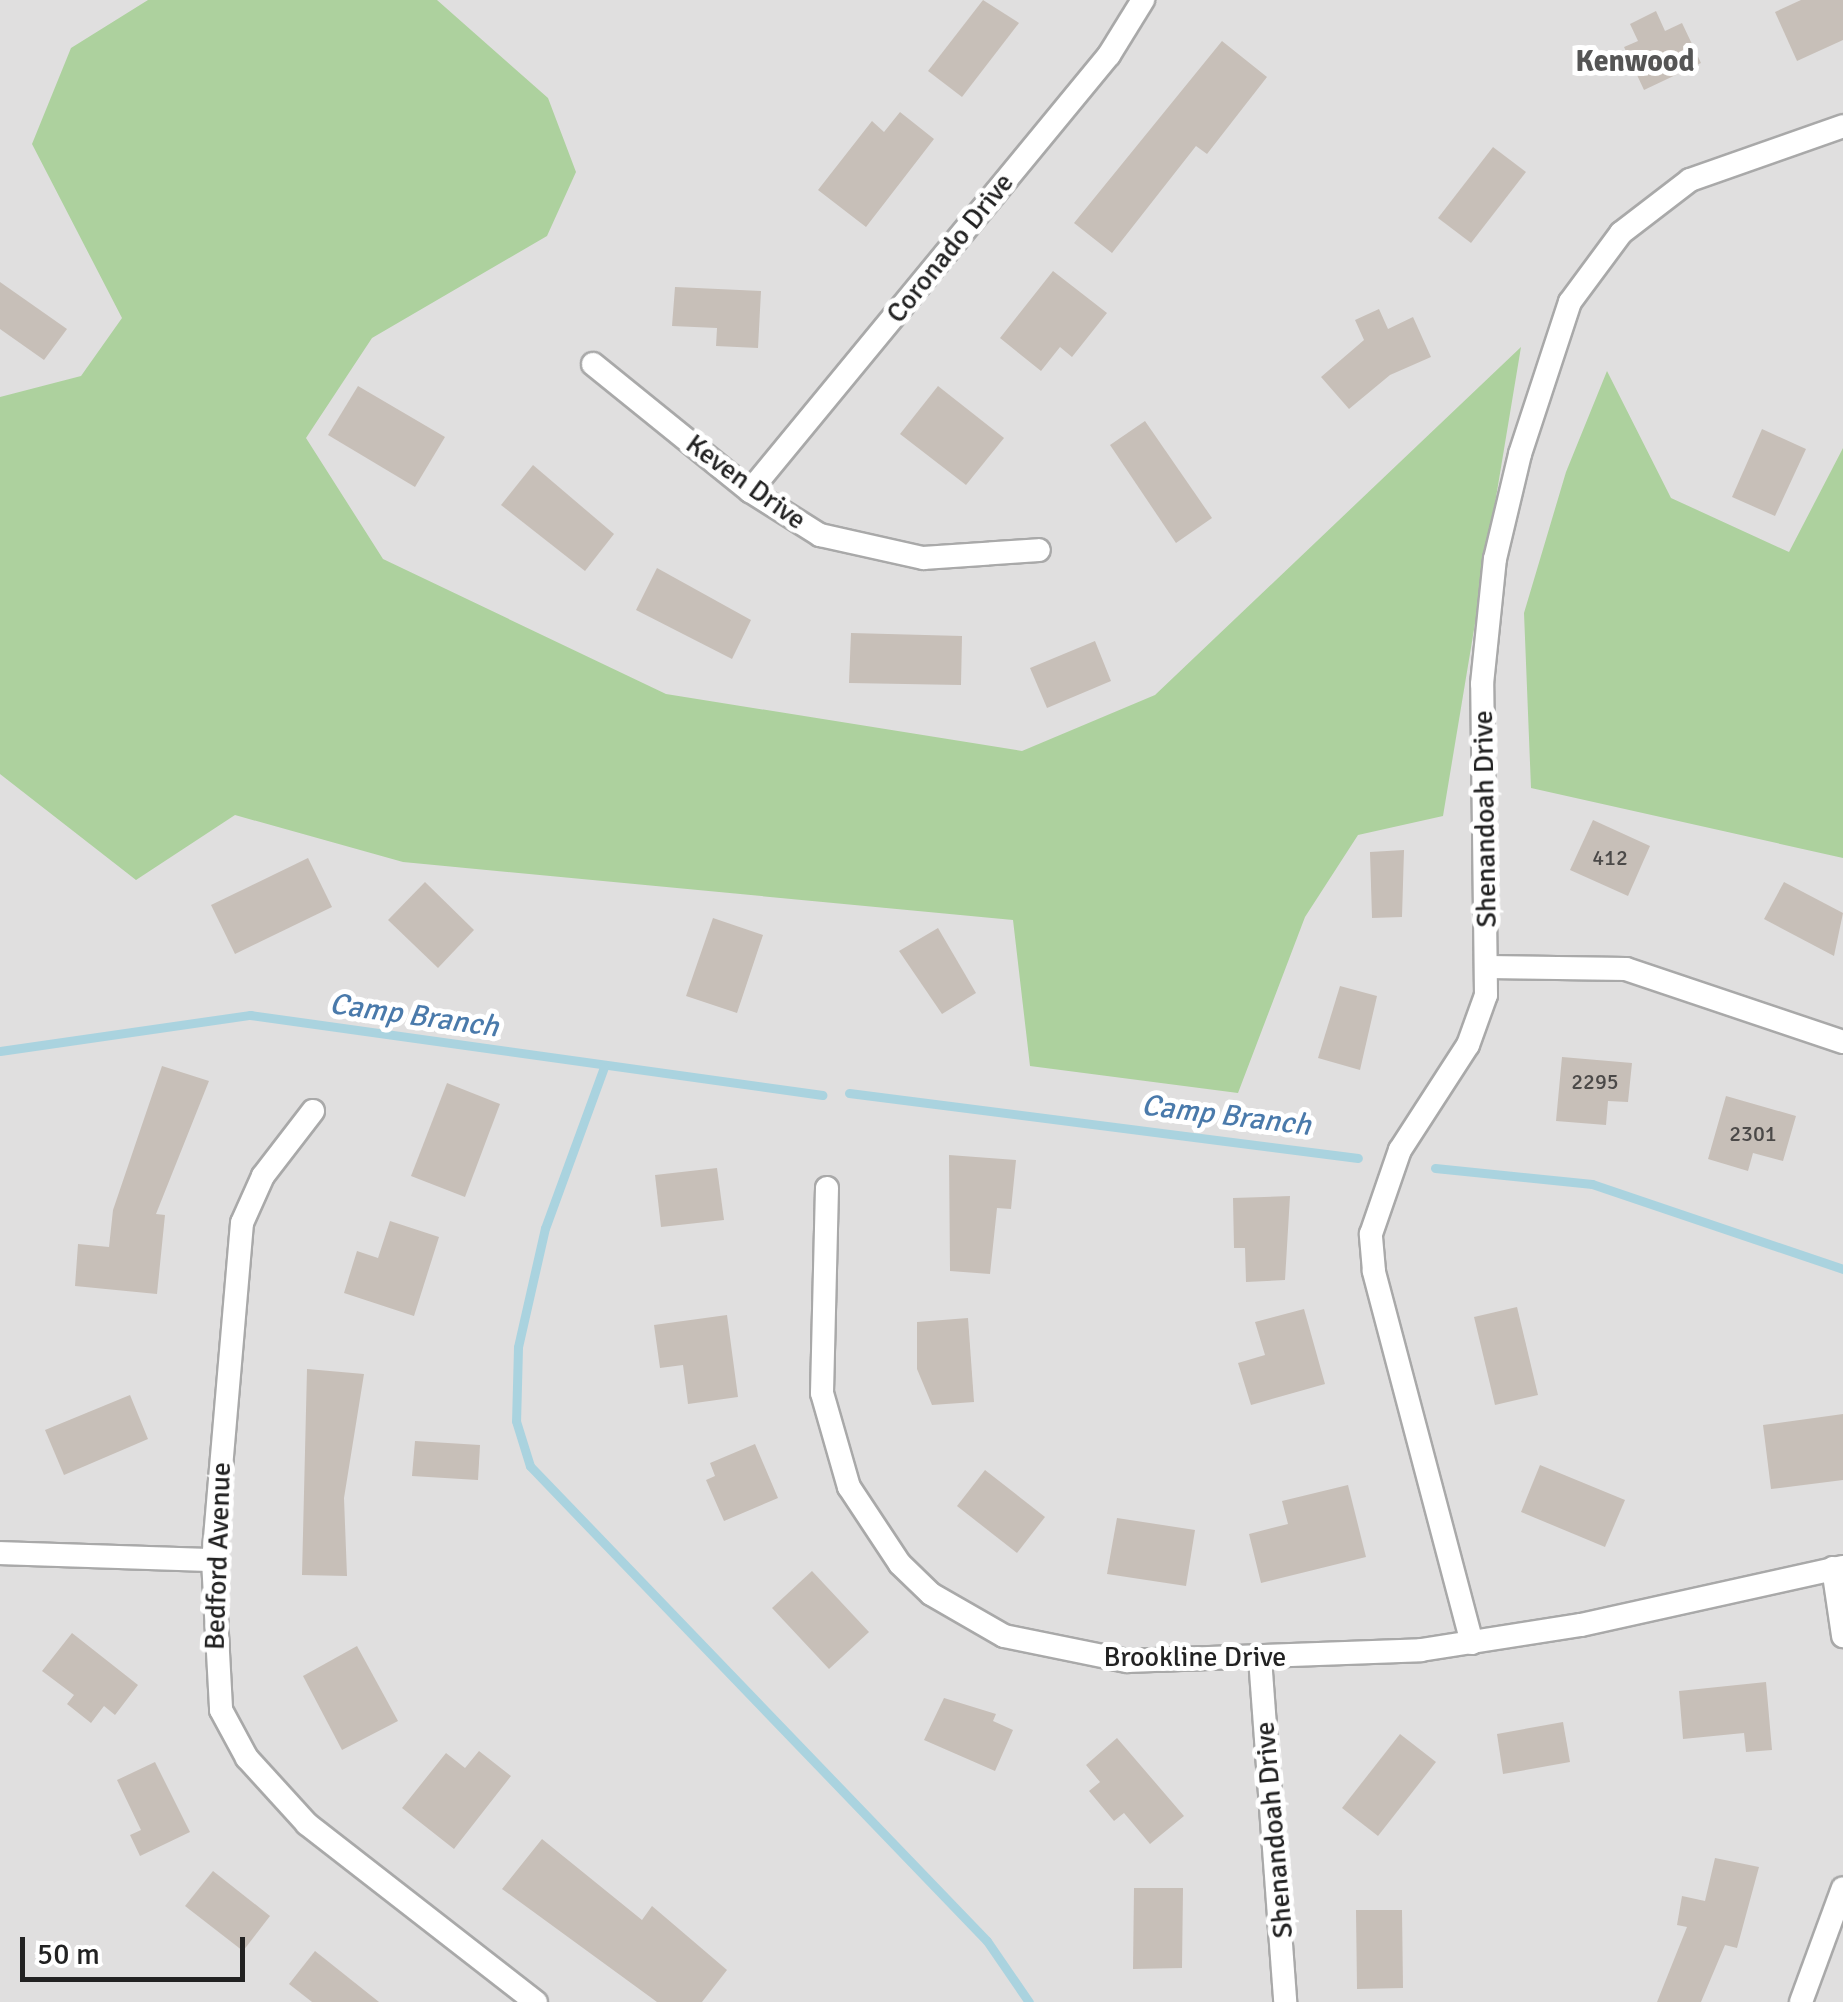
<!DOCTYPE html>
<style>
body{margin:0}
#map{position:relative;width:1843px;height:2002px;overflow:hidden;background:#f2efe9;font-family:Signika,sans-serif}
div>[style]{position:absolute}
.residential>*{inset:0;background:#e0dfdf}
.forest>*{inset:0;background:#add19e}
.stream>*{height:9px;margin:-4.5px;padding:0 4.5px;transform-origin:4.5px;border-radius:4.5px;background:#aad3df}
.building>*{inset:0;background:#c7bfb8}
.roads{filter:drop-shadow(2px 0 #a9a9a9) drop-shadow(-2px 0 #a9a9a9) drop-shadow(0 2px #a9a9a9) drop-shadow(0 -2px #a9a9a9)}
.street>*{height:22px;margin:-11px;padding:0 11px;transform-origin:11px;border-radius:11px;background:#fff}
span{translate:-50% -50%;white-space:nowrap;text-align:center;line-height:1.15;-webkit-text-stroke:10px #fff;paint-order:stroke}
.number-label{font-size:22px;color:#4b4948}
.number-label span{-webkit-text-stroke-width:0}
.street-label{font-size:28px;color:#222}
.neighbourhood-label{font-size:30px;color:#555;font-weight:700}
.water-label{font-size:30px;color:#4a7aab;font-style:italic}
.scale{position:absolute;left:20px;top:1937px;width:225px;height:45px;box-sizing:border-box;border:5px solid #222;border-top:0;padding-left:12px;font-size:30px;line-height:35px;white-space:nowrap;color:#222;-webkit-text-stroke:8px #fff;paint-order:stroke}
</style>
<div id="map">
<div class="residential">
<div style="clip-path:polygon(0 0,1843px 0,1843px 2002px,0 2002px)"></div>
</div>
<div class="forest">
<div style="clip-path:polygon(148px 0,437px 0,548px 98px,576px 172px,547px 236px,372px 338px,306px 438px,383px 559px,666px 694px,1022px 751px,1155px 695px,1521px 347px,1443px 816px,1358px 835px,1305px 917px,1238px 1093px,1030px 1066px,1013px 920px,403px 862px,235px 815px,136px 880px,0 774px,0 397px,81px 376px,122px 318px,32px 144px,71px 48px)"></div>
<div style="clip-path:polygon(1607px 371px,1671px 498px,1789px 552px,1843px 448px,1843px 858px,1531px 788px,1524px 613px,1566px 472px)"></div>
</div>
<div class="stream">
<div style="left:0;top:1051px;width:253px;rotate:-8.2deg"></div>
<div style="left:250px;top:1015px;width:578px;rotate:7.96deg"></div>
<div style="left:604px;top:1067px;width:171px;rotate:110.1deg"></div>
<div style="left:545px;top:1228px;width:122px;rotate:102.8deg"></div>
<div style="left:518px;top:1347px;width:74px;rotate:91.5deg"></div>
<div style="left:516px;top:1421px;width:47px;rotate:72.7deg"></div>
<div style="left:530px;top:1466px;width:659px;rotate:46.11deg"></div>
<div style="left:987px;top:1941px;width:74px;rotate:55.5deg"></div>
<div style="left:849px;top:1093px;width:513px;rotate:7.28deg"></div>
<div style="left:1435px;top:1168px;width:158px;rotate:5.8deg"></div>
<div style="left:1592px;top:1184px;width:265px;rotate:18.7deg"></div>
</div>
<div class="building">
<div style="clip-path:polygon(983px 0,1019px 23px,962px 97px,928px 71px)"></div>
<div style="clip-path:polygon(1801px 0,1843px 0,1843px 40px,1797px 61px,1775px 12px)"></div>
<div style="clip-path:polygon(1656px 11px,1665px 31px,1682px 23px,1701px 63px,1644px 90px,1624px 47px,1638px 41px,1630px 24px)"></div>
<div style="clip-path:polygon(1222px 41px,1267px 77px,1207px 154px,1196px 146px,1112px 253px,1074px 223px)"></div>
<div style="clip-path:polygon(900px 112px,934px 139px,866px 227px,818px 190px,872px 121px,884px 132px)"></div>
<div style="clip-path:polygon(1493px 147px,1526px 172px,1471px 243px,1438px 218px)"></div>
<div style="clip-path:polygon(1053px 271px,1107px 313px,1072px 357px,1060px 347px,1041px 371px,1000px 338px)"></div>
<div style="clip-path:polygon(0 282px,67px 329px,44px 360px,0 329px)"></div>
<div style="clip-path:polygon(675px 287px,761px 291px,758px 348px,716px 346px,717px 328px,672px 326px)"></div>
<div style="clip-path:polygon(1379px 309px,1388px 329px,1413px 317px,1431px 357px,1390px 375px,1349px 409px,1321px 377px,1364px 340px,1355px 320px)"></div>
<div style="clip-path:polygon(358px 386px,445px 437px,415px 487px,328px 435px)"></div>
<div style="clip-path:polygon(938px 386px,1004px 438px,966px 485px,900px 434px)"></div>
<div style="clip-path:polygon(1145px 421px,1212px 518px,1176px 543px,1110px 445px)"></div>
<div style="clip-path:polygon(1762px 429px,1806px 449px,1775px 516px,1732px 497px)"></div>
<div style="clip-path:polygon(533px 465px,614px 534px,585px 571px,501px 505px)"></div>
<div style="clip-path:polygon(657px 568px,751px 620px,732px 659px,636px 610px)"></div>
<div style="clip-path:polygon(851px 633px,962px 636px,961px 685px,849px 683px)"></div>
<div style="clip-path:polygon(1095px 641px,1111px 681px,1047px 708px,1030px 668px)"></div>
<div style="clip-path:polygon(1593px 820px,1650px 846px,1628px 896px,1570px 870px)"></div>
<div style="clip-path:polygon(1404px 850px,1402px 917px,1372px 918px,1370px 852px)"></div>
<div style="clip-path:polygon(308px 858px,332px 907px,235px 954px,211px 905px)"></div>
<div style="clip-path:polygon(425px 882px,474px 930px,438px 968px,388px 920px)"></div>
<div style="clip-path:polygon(1784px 882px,1843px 913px,1834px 956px,1764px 919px)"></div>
<div style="clip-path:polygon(713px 918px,763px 935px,737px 1013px,686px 996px)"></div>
<div style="clip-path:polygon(938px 928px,976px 993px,942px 1014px,899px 951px)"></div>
<div style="clip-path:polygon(1340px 986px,1377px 996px,1360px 1070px,1318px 1058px)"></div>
<div style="clip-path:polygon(1562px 1057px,1632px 1063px,1628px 1102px,1608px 1101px,1606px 1125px,1556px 1121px)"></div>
<div style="clip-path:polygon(162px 1066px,209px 1081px,156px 1214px,165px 1215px,157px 1294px,75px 1286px,78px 1244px,109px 1247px,113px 1210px)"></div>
<div style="clip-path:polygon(447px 1083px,500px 1104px,465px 1197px,411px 1176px)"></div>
<div style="clip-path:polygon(1726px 1096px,1796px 1116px,1783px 1161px,1753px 1153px,1748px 1171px,1708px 1159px)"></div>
<div style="clip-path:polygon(949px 1155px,1016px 1160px,1011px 1209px,997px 1208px,990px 1274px,950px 1271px)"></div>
<div style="clip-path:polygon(717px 1168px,724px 1220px,661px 1227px,655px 1175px)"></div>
<div style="clip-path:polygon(1290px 1196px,1285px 1280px,1246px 1282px,1245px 1248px,1234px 1248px,1233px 1198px)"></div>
<div style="clip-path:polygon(390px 1221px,439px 1237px,414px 1316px,344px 1293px,357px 1251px,378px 1258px)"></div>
<div style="clip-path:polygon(1517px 1307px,1538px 1395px,1495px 1405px,1474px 1317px)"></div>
<div style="clip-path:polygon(1304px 1309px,1325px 1384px,1251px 1405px,1238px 1363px,1265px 1355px,1255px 1322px)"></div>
<div style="clip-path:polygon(727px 1315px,738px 1397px,688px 1404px,683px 1365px,660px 1368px,654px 1325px)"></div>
<div style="clip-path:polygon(968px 1318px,974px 1402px,932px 1405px,917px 1369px,917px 1322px)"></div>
<div style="clip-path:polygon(307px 1369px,364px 1374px,344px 1498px,347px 1576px,302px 1575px)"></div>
<div style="clip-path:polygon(130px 1395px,148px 1439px,64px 1475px,45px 1430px)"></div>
<div style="clip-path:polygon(1843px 1414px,1843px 1480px,1771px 1489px,1763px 1425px)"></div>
<div style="clip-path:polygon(415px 1441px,480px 1445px,478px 1480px,412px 1476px)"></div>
<div style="clip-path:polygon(755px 1444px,778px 1498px,724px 1521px,706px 1480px,715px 1476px,710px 1463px)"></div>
<div style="clip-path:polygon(1540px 1465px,1625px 1500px,1605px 1547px,1521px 1512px)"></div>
<div style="clip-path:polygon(985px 1470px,1045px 1517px,1017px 1553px,957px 1506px)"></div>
<div style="clip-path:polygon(1348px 1485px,1366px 1557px,1261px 1583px,1249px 1534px,1288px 1524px,1282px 1501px)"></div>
<div style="clip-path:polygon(1117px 1518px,1195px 1530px,1186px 1586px,1107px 1574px)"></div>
<div style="clip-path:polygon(812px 1571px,869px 1632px,829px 1669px,772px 1608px)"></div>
<div style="clip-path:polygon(72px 1633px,138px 1685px,115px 1715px,104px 1706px,91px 1723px,67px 1704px,74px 1695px,42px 1671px)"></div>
<div style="clip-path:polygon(357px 1646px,398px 1721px,342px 1750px,303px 1676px)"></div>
<div style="clip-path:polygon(1766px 1682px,1772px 1750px,1746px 1752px,1744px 1733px,1683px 1739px,1679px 1691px)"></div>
<div style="clip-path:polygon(944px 1698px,996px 1714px,993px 1721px,1013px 1730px,995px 1771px,924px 1740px)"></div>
<div style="clip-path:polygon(1563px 1722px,1570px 1762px,1503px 1774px,1497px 1734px)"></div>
<div style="clip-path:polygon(1400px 1734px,1436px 1762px,1378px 1836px,1342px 1808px)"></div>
<div style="clip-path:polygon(1117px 1738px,1184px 1816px,1150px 1844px,1124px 1813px,1114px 1821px,1089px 1791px,1100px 1782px,1086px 1765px)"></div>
<div style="clip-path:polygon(479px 1751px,511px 1776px,454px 1849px,402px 1808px,446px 1753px,465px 1768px)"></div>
<div style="clip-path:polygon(155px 1762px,190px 1832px,140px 1856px,130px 1835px,141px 1830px,117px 1780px)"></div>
<div style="clip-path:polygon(542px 1839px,642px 1920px,652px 1906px,727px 1970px,702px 2002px,657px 2002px,502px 1889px)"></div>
<div style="clip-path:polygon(1715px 1858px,1759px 1867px,1737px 1948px,1725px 1945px,1701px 2002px,1657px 2002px,1687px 1927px,1677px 1925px,1682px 1896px,1705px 1901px)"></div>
<div style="clip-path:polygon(213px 1871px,270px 1916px,243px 1951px,185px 1906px)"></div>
<div style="clip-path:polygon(1134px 1888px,1183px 1888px,1182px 1968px,1133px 1969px)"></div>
<div style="clip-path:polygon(1356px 1910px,1402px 1910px,1403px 1988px,1357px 1989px)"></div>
<div style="clip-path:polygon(315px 1951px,379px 2002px,312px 2002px,289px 1984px)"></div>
</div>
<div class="roads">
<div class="street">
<div style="left:593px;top:364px;width:202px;rotate:39deg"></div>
<div style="left:750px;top:491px;width:83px;rotate:32.2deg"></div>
<div style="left:820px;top:535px;width:106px;rotate:12.6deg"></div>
<div style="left:923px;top:558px;width:116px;rotate:-3.9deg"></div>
<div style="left:750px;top:491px;width:565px;rotate:-50.53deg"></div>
<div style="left:1109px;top:55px;width:65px;rotate:-58.3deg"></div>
<div style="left:1488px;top:967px;width:138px;rotate:0.8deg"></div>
<div style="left:1626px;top:969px;width:229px;rotate:18.6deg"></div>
<div style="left:313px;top:1111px;width:82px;rotate:127.6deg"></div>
<div style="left:263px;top:1176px;width:51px;rotate:114.1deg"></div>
<div style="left:242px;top:1223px;width:338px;rotate:94.9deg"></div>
<div style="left:213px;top:1560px;width:150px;rotate:86.9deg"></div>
<div style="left:221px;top:1710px;width:55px;rotate:61.6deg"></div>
<div style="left:247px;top:1758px;width:89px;rotate:47.7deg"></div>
<div style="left:307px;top:1824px;width:290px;rotate:37.9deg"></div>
<div style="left:827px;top:1188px;width:205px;rotate:91.4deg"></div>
<div style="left:822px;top:1393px;width:98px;rotate:74deg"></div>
<div style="left:849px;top:1487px;width:92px;rotate:56.5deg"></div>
<div style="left:900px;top:1564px;width:43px;rotate:44.1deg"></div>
<div style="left:931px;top:1594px;width:84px;rotate:29.9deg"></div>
<div style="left:1004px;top:1636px;width:126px;rotate:11.5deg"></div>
<div style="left:1127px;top:1661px;width:294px;rotate:-2.1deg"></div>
<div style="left:1421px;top:1650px;width:162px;rotate:-8.9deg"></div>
<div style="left:1581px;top:1625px;width:268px;rotate:-12.5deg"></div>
<div style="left:0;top:1553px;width:213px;rotate:1.9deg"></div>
<div style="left:1833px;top:1568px;width:69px;rotate:81.6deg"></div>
<div style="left:1472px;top:1643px;width:385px;rotate:-104.8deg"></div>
<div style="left:1374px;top:1271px;width:37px;rotate:-95deg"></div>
<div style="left:1371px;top:1234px;width:89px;rotate:-71deg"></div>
<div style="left:1400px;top:1150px;width:125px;rotate:-57.1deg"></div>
<div style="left:1468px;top:1045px;width:53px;rotate:-70.2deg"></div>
<div style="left:1486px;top:995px;width:311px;rotate:-90.7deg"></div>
<div style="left:1482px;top:684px;width:126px;rotate:-84.1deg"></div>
<div style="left:1495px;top:559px;width:108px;rotate:-76.6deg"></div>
<div style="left:1520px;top:454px;width:160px;rotate:-71.8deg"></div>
<div style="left:1570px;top:302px;width:86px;rotate:-53.5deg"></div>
<div style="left:1621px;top:233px;width:87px;rotate:-37.5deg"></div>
<div style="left:1690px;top:180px;width:162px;rotate:-19.4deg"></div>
<div style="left:1260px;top:1658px;width:345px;rotate:85.8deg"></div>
<div style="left:1801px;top:2002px;width:121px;rotate:-69.8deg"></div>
</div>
</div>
<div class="number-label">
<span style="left:1610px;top:858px">412</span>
<span style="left:1595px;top:1082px">2295</span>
<span style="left:1753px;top:1134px">2301</span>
</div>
<div class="street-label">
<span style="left:950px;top:248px;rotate:-51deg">Coronado Drive</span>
<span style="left:746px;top:482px;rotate:36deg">Keven Drive</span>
<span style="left:1485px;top:819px;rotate:-91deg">Shenandoah Drive</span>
<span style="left:218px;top:1556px;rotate:-88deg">Bedford Avenue</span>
<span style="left:1195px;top:1657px">Brookline Drive</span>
<span style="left:1274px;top:1830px;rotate:-95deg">Shenandoah Drive</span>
</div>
<div class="neighbourhood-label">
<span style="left:1635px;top:62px">Kenwood</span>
</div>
<div class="water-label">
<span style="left:414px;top:1016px;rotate:8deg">Camp Branch</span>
<span style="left:1226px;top:1116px;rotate:7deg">Camp Branch</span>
</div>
<div class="scale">50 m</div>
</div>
